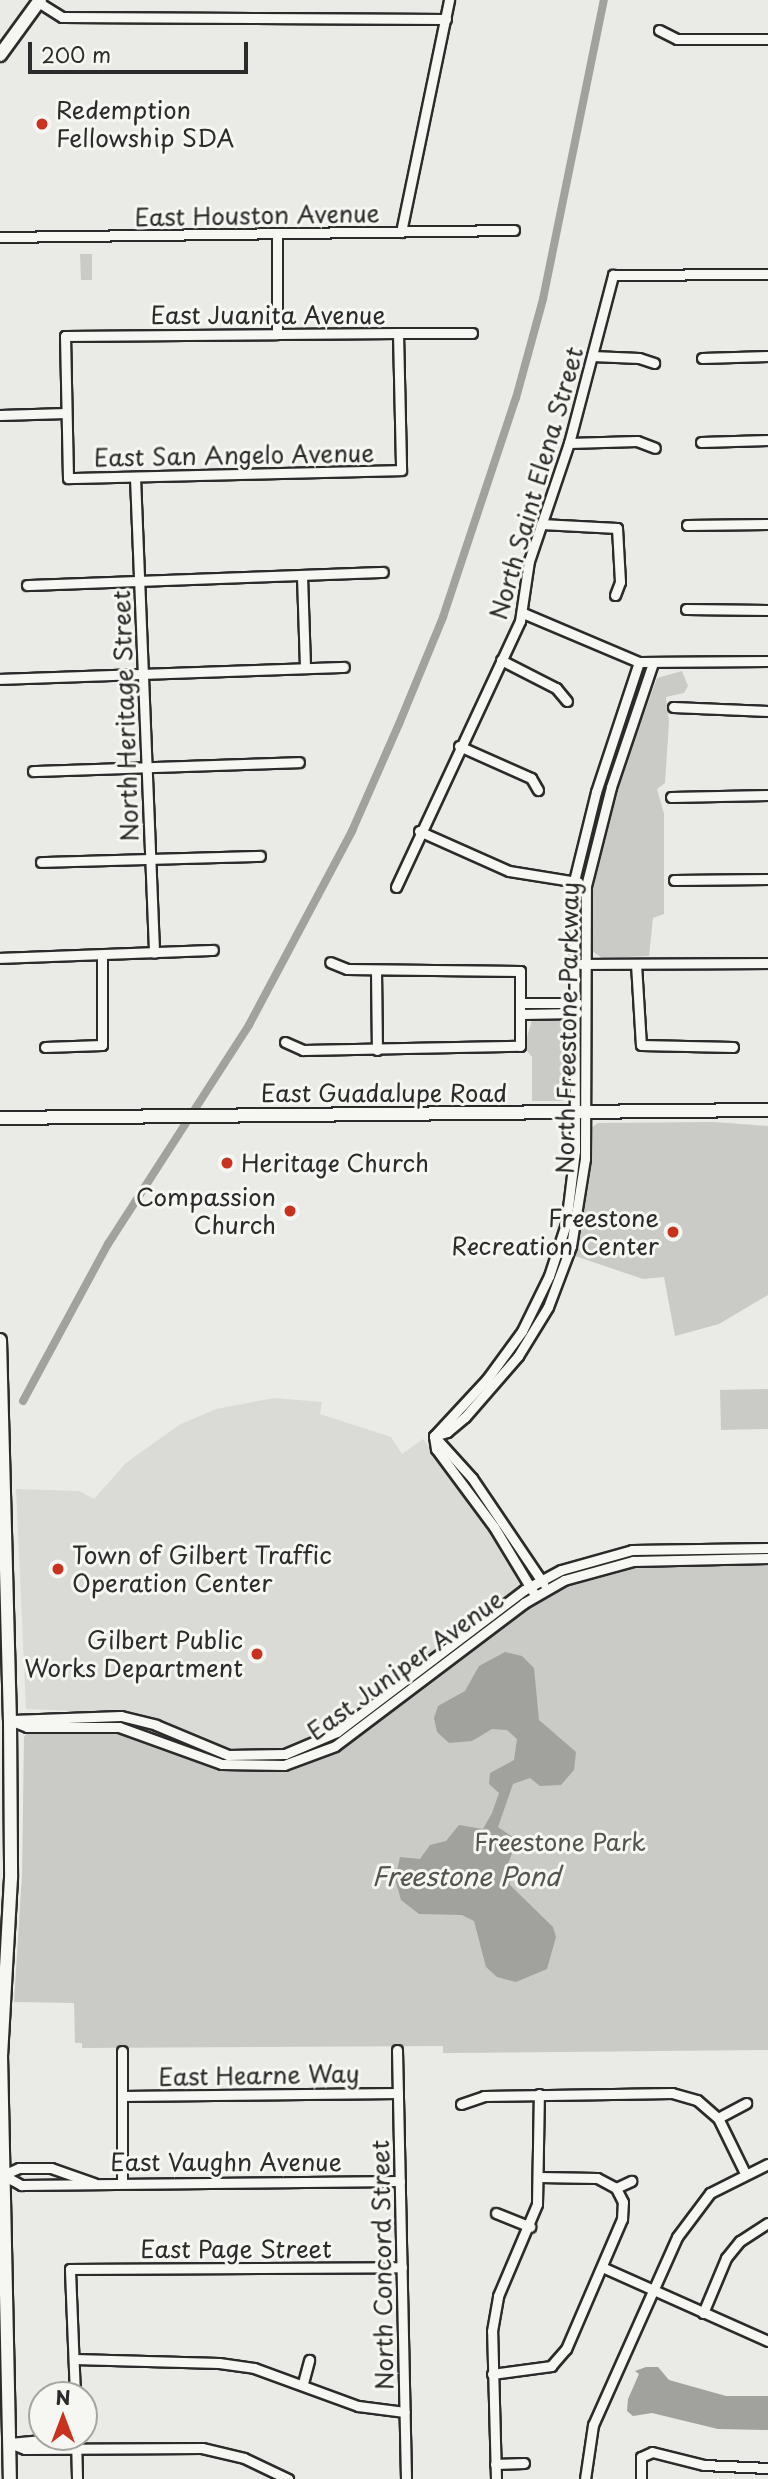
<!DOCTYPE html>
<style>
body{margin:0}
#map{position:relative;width:768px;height:2479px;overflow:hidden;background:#eaeae6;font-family:"Playpen Sans",sans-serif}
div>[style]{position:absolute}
.built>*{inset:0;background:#dadad6}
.green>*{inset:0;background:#cacac7}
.water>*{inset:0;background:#a1a19e}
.canal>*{height:8px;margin:-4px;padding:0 4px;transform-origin:4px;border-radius:4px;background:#a1a19e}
.roads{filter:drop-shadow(2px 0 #2b2b2b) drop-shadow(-2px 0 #2b2b2b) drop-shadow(0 2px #2b2b2b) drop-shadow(0 -2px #2b2b2b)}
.minor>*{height:9px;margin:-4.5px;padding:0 4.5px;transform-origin:4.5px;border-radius:4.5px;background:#f6f6f2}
.major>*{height:12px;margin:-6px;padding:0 6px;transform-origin:6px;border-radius:6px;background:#f6f6f2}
.dots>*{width:19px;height:19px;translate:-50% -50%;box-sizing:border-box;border:4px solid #f6f6f2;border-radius:50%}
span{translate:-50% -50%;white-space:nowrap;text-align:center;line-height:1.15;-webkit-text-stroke:6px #f6f6f2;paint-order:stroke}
.poi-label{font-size:24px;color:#2b2b2b}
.left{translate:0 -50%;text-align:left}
.right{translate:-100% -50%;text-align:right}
.street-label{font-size:24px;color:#2b2b2b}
.park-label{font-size:24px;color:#535352}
.water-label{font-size:26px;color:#545453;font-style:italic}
.north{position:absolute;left:28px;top:2381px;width:70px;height:70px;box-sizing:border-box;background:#f6f6f2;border:2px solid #a5a5a2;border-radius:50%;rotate:0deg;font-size:19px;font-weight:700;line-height:28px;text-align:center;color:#2b2b2b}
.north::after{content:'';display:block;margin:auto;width:24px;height:32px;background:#c8321e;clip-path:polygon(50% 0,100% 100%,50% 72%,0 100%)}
.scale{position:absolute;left:28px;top:42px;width:220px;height:32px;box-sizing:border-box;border:4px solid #2b2b2b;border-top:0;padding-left:9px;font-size:21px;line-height:24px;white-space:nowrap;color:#2b2b2b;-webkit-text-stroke:5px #f6f6f2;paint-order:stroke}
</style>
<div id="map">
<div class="built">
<div style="clip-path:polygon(274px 1398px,322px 1402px,320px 1414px,391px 1437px,402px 1454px,423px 1439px,521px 1576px,520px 1588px,335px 1728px,282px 1751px,236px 1753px,125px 1713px,26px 1709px,16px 1489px,79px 1491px,94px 1499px,126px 1463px,179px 1425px,216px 1409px)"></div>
</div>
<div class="green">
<div style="clip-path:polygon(80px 254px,92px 254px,92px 280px,81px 280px)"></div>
<div style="clip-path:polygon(682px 671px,688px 686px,684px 693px,666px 697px,669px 722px,665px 783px,657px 789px,664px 814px,664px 914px,653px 918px,649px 956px,602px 958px,592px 951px,590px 903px,614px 796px,657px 678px)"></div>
<div style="clip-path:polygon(533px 1017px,562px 1017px,568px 1022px,570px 1090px,563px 1101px,532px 1101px,532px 1057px,524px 1047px)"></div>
<div style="clip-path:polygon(714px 1122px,768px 1126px,768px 1295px,719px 1324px,675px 1336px,664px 1277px,643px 1279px,572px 1255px,583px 1210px,589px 1129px,598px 1123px)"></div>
<div style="clip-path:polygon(768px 1389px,768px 1429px,721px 1430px,720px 1390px)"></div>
<div style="clip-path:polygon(768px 1563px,768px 2050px,443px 2053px,443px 2046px,82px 2048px,82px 2043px,75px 2043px,74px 2003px,14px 2002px,22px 1875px,24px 1737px,28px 1732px,124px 1731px,220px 1767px,284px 1769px,343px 1745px,525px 1607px,562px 1584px,632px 1565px)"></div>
</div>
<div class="water">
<div style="clip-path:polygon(505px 1652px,522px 1656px,534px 1668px,539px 1720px,576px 1752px,574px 1770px,561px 1785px,540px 1786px,530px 1778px,513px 1784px,498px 1827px,517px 1840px,507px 1867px,510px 1885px,553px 1927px,556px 1937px,547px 1969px,516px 1982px,497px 1977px,486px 1967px,474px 1921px,462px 1915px,419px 1914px,401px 1900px,395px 1879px,400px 1857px,420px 1859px,430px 1845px,446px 1841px,459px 1825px,483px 1829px,492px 1813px,499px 1793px,489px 1784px,490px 1773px,514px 1760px,517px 1739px,507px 1730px,492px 1729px,472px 1741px,449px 1743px,437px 1732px,434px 1718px,438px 1706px,465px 1691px,479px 1666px)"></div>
<div style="clip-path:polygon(646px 2367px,658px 2367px,669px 2380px,726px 2396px,768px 2396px,768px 2430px,718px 2429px,652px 2413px,633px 2416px,627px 2411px,628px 2399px,639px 2374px,635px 2371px)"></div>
</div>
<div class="canal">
<div style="left:23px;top:1401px;width:179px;rotate:-61.6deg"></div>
<div style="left:108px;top:1244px;width:260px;rotate:-57.2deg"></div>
<div style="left:249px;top:1025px;width:220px;rotate:-62deg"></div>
<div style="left:352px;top:831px;width:117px;rotate:-66.3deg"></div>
<div style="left:399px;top:724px;width:116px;rotate:-67.6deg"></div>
<div style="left:443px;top:617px;width:231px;rotate:-71.6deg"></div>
<div style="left:516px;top:398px;width:103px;rotate:-74.7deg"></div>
<div style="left:543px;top:299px;width:305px;rotate:-78.5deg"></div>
</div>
<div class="roads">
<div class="minor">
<div style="left:38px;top:2px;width:28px;rotate:32deg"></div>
<div style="left:62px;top:17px;width:384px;rotate:0.3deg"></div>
<div style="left:659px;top:30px;width:20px;rotate:27deg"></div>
<div style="left:677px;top:39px;width:91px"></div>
<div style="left:401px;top:232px;width:237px;rotate:-78.3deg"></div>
<div style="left:277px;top:235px;width:99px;rotate:90deg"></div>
<div style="left:0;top:237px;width:514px;rotate:-0.78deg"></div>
<div style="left:398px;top:333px;width:137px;rotate:88.7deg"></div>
<div style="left:401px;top:470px;width:333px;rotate:178.6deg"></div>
<div style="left:68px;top:478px;width:142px;rotate:-91.2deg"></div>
<div style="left:65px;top:336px;width:212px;rotate:-0.5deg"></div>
<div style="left:277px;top:334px;width:121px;rotate:-0.5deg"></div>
<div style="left:398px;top:333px;width:74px"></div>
<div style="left:592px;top:356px;width:47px;rotate:2.4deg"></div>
<div style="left:639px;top:358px;width:16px;rotate:18deg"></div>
<div style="left:702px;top:358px;width:66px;rotate:-1.7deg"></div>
<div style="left:0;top:415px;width:66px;rotate:-1.7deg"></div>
<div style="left:701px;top:442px;width:67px;rotate:-1.7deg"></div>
<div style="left:569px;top:443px;width:68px;rotate:-1.7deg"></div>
<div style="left:637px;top:441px;width:19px;rotate:21deg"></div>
<div style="left:135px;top:477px;width:476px;rotate:87.7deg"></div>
<div style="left:541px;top:524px;width:76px;rotate:3deg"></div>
<div style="left:617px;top:528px;width:54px;rotate:86.8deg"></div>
<div style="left:620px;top:582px;width:14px;rotate:111deg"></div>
<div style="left:687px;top:525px;width:81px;rotate:-0.7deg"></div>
<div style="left:302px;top:576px;width:92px;rotate:88.1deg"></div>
<div style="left:27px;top:585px;width:356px;rotate:-2.1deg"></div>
<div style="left:686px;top:609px;width:82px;rotate:0.7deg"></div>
<div style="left:523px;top:613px;width:126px;rotate:22.9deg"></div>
<div style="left:639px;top:662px;width:129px;rotate:-0.4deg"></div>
<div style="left:501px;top:660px;width:62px;rotate:27deg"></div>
<div style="left:556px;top:688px;width:17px;rotate:50deg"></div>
<div style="left:0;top:679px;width:344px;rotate:-2deg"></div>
<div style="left:673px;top:707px;width:95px;rotate:2.4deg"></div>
<div style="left:459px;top:746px;width:79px;rotate:24deg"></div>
<div style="left:531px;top:778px;width:14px;rotate:60deg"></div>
<div style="left:33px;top:771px;width:266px;rotate:-1.9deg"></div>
<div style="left:671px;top:797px;width:97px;rotate:-1.2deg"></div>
<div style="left:419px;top:831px;width:98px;rotate:24deg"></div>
<div style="left:509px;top:871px;width:70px;rotate:9.1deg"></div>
<div style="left:41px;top:862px;width:219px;rotate:-1.6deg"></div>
<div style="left:674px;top:880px;width:94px;rotate:-0.6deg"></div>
<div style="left:396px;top:887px;width:293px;rotate:-65deg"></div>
<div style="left:520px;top:621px;width:61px;rotate:-81.5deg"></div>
<div style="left:529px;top:561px;width:125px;rotate:-71.3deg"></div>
<div style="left:569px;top:443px;width:174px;rotate:-75.3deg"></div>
<div style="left:613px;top:275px;width:155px;rotate:-0.4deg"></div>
<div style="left:0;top:958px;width:213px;rotate:-2.2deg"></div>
<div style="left:581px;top:964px;width:187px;rotate:-0.3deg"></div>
<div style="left:636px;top:964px;width:81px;rotate:86.5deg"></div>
<div style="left:641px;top:1045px;width:92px;rotate:1.2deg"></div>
<div style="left:376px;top:970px;width:80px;rotate:89.3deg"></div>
<div style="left:522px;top:1003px;width:55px"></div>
<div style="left:522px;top:1014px;width:55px;rotate:-1deg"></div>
<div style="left:285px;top:1042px;width:20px;rotate:24deg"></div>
<div style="left:303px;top:1050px;width:217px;rotate:-1.1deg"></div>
<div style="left:520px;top:1046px;width:75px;rotate:-90deg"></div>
<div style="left:520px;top:971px;width:173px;rotate:-179.3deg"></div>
<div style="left:347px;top:969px;width:18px;rotate:-158deg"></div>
<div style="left:45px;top:1047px;width:57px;rotate:-2deg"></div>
<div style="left:102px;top:1045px;width:90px;rotate:-90deg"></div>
<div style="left:434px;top:1436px;width:14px;rotate:-17deg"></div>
<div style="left:447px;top:1432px;width:23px;rotate:-40deg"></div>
<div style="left:465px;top:1417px;width:81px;rotate:-49deg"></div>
<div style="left:518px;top:1356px;width:57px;rotate:-58.5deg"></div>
<div style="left:548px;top:1307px;width:65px;rotate:-69.3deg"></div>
<div style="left:571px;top:1246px;width:88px;rotate:-80.9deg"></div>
<div style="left:585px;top:1159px;width:273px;rotate:-89.8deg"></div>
<div style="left:586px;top:886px;width:102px;rotate:-75.8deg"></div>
<div style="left:611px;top:787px;width:131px;rotate:-71.3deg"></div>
<div style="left:434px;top:1436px;width:57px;rotate:47.9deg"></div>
<div style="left:472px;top:1478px;width:127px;rotate:55.9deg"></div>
<div style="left:535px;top:1595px;width:79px;rotate:-121.1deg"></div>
<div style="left:494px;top:1527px;width:97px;rotate:-126.6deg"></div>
<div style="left:436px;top:1449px;width:13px;rotate:-99deg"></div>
<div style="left:434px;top:1436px;width:78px;rotate:-47.1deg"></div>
<div style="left:487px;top:1379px;width:59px;rotate:-53.9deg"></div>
<div style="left:522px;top:1331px;width:61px;rotate:-63.9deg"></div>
<div style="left:549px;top:1276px;width:55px;rotate:-71.9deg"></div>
<div style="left:566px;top:1224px;width:74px;rotate:-83deg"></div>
<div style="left:575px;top:1151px;width:270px;rotate:-90.2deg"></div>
<div style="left:574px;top:881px;width:92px;rotate:-76.1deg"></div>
<div style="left:596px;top:792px;width:137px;rotate:-71.7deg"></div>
<div style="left:10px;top:1720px;width:18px;rotate:22deg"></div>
<div style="left:27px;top:1727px;width:92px"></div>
<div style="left:119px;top:1727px;width:109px;rotate:19.8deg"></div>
<div style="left:222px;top:1764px;width:62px;rotate:0.9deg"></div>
<div style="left:284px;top:1765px;width:54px;rotate:-20.4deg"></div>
<div style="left:335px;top:1746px;width:237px;rotate:-37.1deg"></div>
<div style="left:524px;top:1603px;width:46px;rotate:-29.9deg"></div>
<div style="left:564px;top:1580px;width:72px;rotate:-15.4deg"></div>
<div style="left:633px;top:1561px;width:135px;rotate:-1.3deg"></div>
<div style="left:12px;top:1720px;width:109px;rotate:-2.1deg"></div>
<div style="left:121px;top:1716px;width:36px;rotate:14deg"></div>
<div style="left:156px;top:1725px;width:78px;rotate:22.6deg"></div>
<div style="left:228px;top:1755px;width:57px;rotate:-1deg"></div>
<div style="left:285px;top:1754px;width:56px;rotate:-22.9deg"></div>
<div style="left:337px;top:1732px;width:235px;rotate:-37.2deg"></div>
<div style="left:524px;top:1590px;width:42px;rotate:-28.4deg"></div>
<div style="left:561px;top:1570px;width:74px;rotate:-15.7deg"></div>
<div style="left:632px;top:1550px;width:136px;rotate:-0.8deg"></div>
<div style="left:397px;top:2050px;width:429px;rotate:88.8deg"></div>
<div style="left:122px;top:2096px;width:276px;rotate:-0.6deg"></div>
<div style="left:461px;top:2104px;width:24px;rotate:-19deg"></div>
<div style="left:484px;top:2096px;width:188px;rotate:-0.9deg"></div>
<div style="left:672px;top:2093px;width:26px;rotate:16deg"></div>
<div style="left:697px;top:2100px;width:28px;rotate:41deg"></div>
<div style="left:718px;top:2118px;width:61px;rotate:63.9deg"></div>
<div style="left:718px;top:2118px;width:32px;rotate:-28deg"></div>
<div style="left:3px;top:2175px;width:21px;rotate:29deg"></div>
<div style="left:21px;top:2185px;width:379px;rotate:-0.6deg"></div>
<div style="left:3px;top:2175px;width:17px;rotate:-24deg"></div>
<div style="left:19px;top:2168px;width:32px"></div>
<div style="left:51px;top:2168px;width:46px;rotate:19.2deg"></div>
<div style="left:122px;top:2183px;width:132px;rotate:-90deg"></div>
<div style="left:616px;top:2188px;width:17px;rotate:-25deg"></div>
<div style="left:496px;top:2213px;width:37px;rotate:22deg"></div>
<div style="left:602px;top:2267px;width:182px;rotate:24deg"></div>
<div style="left:703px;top:2313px;width:60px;rotate:-67.3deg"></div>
<div style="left:726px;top:2258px;width:22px;rotate:-51deg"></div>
<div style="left:740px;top:2241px;width:33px;rotate:-33deg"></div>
<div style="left:74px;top:2359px;width:145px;rotate:1.6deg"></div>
<div style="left:219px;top:2363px;width:35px;rotate:8deg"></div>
<div style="left:254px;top:2368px;width:111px;rotate:20.1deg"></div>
<div style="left:358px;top:2406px;width:47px;rotate:7.3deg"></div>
<div style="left:492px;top:2374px;width:60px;rotate:-7.7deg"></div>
<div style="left:551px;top:2366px;width:23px;rotate:-49deg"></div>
<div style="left:566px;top:2349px;width:142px;rotate:-66.7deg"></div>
<div style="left:622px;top:2219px;width:17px;rotate:-87deg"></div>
<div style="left:623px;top:2202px;width:16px;rotate:-117deg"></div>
<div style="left:616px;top:2188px;width:21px;rotate:-152deg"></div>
<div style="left:597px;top:2178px;width:58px;rotate:-179deg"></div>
<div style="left:303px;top:2383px;width:24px;rotate:-75deg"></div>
<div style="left:75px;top:2395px;width:126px;rotate:-92.3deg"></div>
<div style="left:70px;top:2269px;width:332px;rotate:-0.3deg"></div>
<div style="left:76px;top:2437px;width:42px;rotate:88.6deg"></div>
<div style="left:10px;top:2443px;width:16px;rotate:22deg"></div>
<div style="left:25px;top:2449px;width:177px;rotate:-0.3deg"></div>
<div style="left:202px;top:2448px;width:43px;rotate:13.4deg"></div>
<div style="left:244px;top:2458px;width:49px;rotate:25.5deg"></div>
<div style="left:10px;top:2443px;width:53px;rotate:-5.4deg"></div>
<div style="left:63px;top:2438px;width:15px;rotate:32deg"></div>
<div style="left:495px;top:2464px;width:29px;rotate:-2deg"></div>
<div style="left:496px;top:2479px;width:148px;rotate:-91.5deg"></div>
<div style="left:492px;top:2331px;width:36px;rotate:-80deg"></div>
<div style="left:498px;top:2296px;width:100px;rotate:-67deg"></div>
<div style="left:537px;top:2204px;width:110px;rotate:-89deg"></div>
<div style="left:585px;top:2479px;width:55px;rotate:-81.6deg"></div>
<div style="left:593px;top:2425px;width:206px;rotate:-65.9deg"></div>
<div style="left:677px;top:2237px;width:55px;rotate:-53.1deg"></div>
<div style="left:710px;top:2193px;width:65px;rotate:-26.6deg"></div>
<div style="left:641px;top:2479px;width:22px;rotate:-90deg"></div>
<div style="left:641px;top:2457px;width:12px;rotate:-24deg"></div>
<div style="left:652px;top:2452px;width:54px;rotate:14deg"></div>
<div style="left:704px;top:2465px;width:64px;rotate:2.7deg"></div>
</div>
<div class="major">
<div style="left:0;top:55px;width:68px;rotate:-54deg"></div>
<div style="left:0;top:1118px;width:768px;rotate:-0.6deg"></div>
<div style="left:0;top:1340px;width:380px;rotate:88.5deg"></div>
<div style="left:10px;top:1720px;width:158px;rotate:89.6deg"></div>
<div style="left:11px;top:1878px;width:177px;rotate:93.2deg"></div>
<div style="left:1px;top:2055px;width:424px;rotate:88.8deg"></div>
</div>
</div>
<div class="dots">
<div style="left:42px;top:124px;background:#c8321e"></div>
<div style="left:227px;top:1163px;background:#c8321e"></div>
<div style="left:290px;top:1211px;background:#c8321e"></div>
<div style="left:673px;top:1232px;background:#c8321e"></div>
<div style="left:58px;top:1569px;background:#c8321e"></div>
<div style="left:257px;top:1654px;background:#c8321e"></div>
</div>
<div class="poi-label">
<span class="left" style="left:56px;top:124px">Redemption<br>Fellowship SDA</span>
<span class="left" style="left:241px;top:1163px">Heritage Church</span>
<span class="right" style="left:276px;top:1211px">Compassion<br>Church</span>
<span class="right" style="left:659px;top:1232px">Freestone<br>Recreation Center</span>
<span class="left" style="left:72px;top:1569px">Town of Gilbert Traffic<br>Operation Center</span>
<span class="right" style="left:243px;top:1654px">Gilbert Public<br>Works Department</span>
</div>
<div class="street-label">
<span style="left:257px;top:215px;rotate:-1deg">East Houston Avenue</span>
<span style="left:268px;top:315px">East Juanita Avenue</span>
<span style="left:234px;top:455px;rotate:-1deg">East San Angelo Avenue</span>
<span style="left:536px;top:483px;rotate:-74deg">North Saint Elena Street</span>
<span style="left:125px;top:716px;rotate:-92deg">North Heritage Street</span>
<span style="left:567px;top:1028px;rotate:-89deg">North Freestone Parkway</span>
<span style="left:384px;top:1093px">East Guadalupe Road</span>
<span style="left:405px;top:1665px;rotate:-36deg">East Juniper Avenue</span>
<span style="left:259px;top:2075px;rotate:-1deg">East Hearne Way</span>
<span style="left:226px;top:2162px">East Vaughn Avenue</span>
<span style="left:236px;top:2249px">East Page Street</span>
<span style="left:382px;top:2265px;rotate:-91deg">North Concord Street</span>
</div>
<div class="park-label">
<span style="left:560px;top:1842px">Freestone Park</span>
</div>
<div class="water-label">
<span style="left:466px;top:1876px">Freestone Pond</span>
</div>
<div class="north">N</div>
<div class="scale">200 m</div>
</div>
